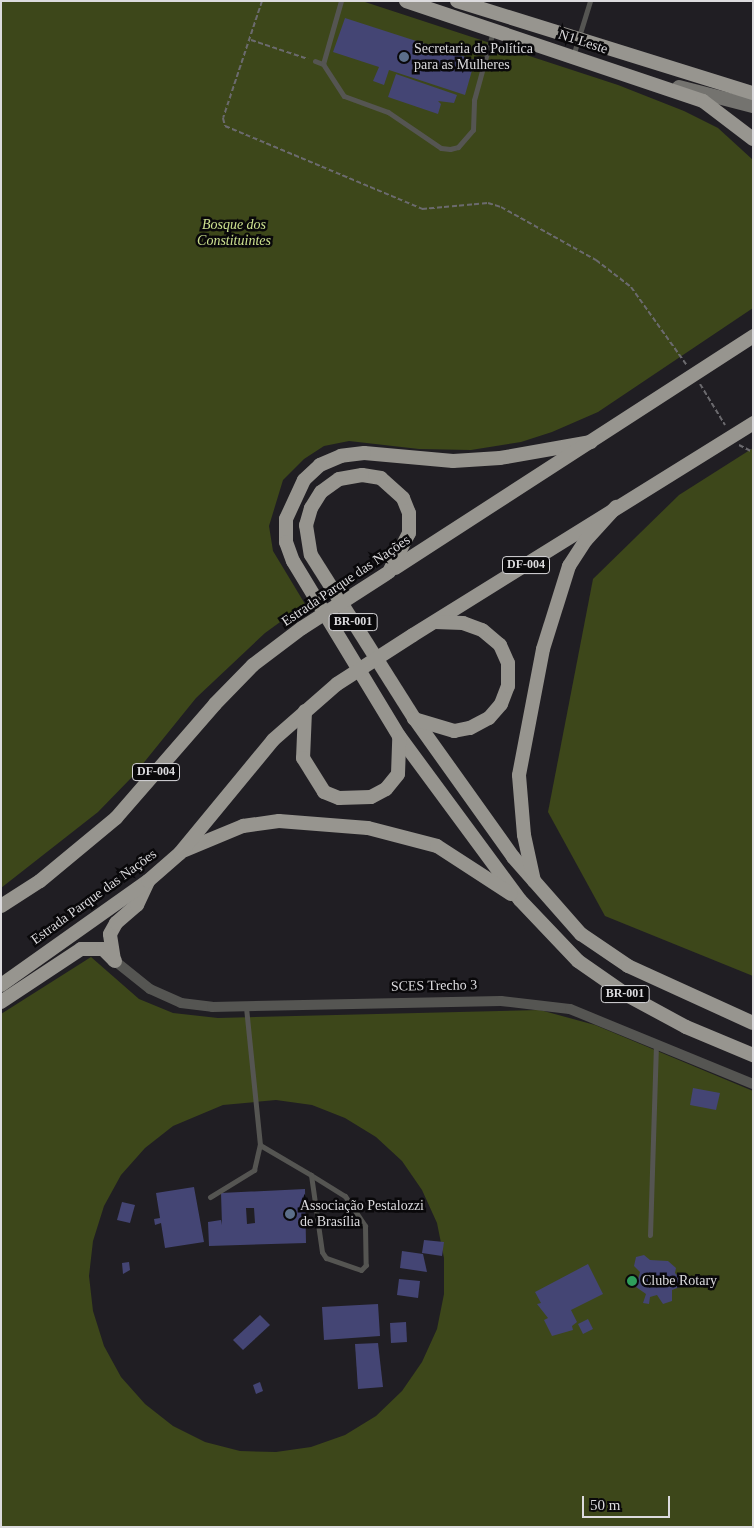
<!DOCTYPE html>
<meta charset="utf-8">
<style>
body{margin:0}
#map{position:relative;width:754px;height:1528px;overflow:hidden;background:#201e23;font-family:"Times New Roman",serif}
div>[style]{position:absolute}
.green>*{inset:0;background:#3d471a}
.building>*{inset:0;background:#444574}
.path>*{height:2px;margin-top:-1px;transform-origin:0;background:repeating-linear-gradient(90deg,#6b6a6e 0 5px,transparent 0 7.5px)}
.service>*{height:5px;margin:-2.5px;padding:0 2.5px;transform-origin:2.5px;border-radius:2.5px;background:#555552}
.minor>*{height:10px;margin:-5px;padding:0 5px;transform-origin:5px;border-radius:5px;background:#555552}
.secondary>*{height:14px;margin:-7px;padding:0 7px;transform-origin:7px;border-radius:7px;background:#74736f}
.trunk>*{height:14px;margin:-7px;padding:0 7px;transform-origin:7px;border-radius:7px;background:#97958f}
.trunk-bridge>*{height:14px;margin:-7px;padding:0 7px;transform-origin:7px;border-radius:7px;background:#97958f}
.dots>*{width:14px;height:14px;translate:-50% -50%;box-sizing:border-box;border:2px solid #09080a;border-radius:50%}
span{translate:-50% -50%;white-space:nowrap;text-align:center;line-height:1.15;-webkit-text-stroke:5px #09080a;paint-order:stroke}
.shield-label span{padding:1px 4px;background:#09080a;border:1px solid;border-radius:4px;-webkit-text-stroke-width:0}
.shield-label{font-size:12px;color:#dcdbde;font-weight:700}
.street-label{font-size:14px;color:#dcdbde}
.poi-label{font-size:14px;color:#dcdbde}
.left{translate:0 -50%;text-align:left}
.park-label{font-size:14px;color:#cce08f;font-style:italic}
.frame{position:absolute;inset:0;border:2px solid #dcdbde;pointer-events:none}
.scale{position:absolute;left:582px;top:1496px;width:88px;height:22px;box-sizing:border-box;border:2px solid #dcdbde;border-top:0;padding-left:6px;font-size:15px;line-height:18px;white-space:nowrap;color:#dcdbde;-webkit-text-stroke:4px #09080a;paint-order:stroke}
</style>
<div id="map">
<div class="green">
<div style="clip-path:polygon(1px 1px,362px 1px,618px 85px,684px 111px,718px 128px,753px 160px,753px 308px,598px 412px,552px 432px,521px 442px,471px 450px,419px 449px,349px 441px,324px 446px,304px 459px,283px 480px,269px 526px,273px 551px,305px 604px,265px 633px,196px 698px,133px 776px,98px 812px,1px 888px)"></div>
<div style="clip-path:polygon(753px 448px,753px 976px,605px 916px,548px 812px,593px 579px,679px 495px)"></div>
<div style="clip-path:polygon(evenodd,91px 957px,139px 999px,173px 1013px,218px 1018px,540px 1010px,595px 1025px,753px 1091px,753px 1527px,1px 1527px,1px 1014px,91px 957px,276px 1100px,312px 1105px,345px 1118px,376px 1137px,402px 1161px,422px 1190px,437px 1223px,444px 1258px,444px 1294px,437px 1329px,422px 1362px,402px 1391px,376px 1416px,345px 1435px,311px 1447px,276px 1452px,240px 1451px,205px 1442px,173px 1426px,145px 1404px,121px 1377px,104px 1346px,93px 1311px,89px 1276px,93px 1241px,104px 1206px,121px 1175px,145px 1148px,173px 1126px,223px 1105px,276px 1100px)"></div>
</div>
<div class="building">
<div style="clip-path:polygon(345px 18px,475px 60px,465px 95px,389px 70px,384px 85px,373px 81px,379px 67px,333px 52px)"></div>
<div style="clip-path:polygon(396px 74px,457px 95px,454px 103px,438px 101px,441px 104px,438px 114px,388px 97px)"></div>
<div style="clip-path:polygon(693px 1088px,720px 1093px,716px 1110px,690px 1105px)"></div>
<div style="clip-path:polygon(194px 1187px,204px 1242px,165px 1248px,161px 1223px,155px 1225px,154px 1219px,160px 1218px,156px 1193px)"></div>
<div style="clip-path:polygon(evenodd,305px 1189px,306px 1243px,209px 1246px,208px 1222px,221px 1220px,222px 1225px,221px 1193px,305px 1189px,246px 1208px,254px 1208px,255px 1223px,247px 1224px,246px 1208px)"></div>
<div style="clip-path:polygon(122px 1202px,135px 1205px,130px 1223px,117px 1220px)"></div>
<div style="clip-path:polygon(424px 1240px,444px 1242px,442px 1256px,422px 1253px)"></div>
<div style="clip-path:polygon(402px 1251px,423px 1254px,427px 1272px,400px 1268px)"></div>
<div style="clip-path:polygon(644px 1255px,650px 1260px,668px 1261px,676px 1268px,675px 1273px,681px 1279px,680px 1287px,672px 1290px,672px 1301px,663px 1304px,657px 1295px,650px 1297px,649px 1304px,643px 1303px,646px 1294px,636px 1287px,640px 1272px,634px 1266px,636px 1257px)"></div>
<div style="clip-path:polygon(129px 1262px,130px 1270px,123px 1274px,122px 1263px)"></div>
<div style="clip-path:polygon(588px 1264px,603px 1294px,571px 1310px,577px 1322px,572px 1326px,573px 1330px,552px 1336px,544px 1320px,548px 1318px,537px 1304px,541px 1303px,535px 1292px)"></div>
<div style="clip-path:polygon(399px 1279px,420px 1281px,418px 1298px,397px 1295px)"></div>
<div style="clip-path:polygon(378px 1304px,380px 1336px,324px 1340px,322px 1307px)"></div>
<div style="clip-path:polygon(260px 1315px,270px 1325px,243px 1350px,233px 1340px)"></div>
<div style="clip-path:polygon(588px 1319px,593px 1329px,583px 1334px,578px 1324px)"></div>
<div style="clip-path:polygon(406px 1322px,407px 1342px,391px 1343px,390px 1323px)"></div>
<div style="clip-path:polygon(378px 1343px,383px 1387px,358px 1389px,355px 1344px)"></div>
<div style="clip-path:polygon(260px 1382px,263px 1391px,256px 1394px,253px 1385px)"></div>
</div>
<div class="path">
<div style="left:262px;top:1px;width:123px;rotate:108.4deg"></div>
<div style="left:223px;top:118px;width:8px;rotate:76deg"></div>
<div style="left:225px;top:126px;width:214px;rotate:22.8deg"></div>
<div style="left:422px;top:209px;width:66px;rotate:-5.2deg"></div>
<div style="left:488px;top:203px;width:14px;rotate:17deg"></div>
<div style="left:501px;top:207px;width:109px;rotate:29.2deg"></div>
<div style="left:596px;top:260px;width:44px;rotate:37.6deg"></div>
<div style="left:631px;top:287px;width:95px;rotate:54.5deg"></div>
<div style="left:251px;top:40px;width:60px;rotate:18.4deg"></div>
<div style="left:700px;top:384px;width:48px;rotate:58.6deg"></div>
<div style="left:739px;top:445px;width:16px;rotate:27deg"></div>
</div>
<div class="service">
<div style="left:573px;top:56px;width:58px;rotate:-72.8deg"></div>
<div style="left:315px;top:61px;width:9px;rotate:21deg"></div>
<div style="left:323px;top:64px;width:66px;rotate:-74.1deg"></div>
<div style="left:323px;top:64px;width:38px;rotate:57deg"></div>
<div style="left:344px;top:96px;width:47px;rotate:20deg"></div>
<div style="left:388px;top:112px;width:64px;rotate:34.2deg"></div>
<div style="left:441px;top:148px;width:9px;rotate:6deg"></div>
<div style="left:450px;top:149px;width:8px;rotate:-14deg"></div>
<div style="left:458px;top:147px;width:23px;rotate:-49deg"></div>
<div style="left:473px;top:130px;width:30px;rotate:-88deg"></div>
<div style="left:474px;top:100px;width:72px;rotate:-74.6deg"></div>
<div style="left:260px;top:1145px;width:59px;rotate:30.5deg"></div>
<div style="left:311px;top:1175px;width:40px;rotate:32deg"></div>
<div style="left:345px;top:1196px;width:36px;rotate:56deg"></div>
<div style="left:365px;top:1226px;width:39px;rotate:89deg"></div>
<div style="left:366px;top:1265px;width:7px;rotate:135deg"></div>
<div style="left:361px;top:1270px;width:37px;rotate:-161deg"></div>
<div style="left:326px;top:1258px;width:7px;rotate:-124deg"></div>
<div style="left:322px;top:1252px;width:78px;rotate:-98.1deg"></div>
<div style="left:210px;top:1197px;width:52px;rotate:-31.5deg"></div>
<div style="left:254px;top:1170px;width:26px;rotate:-77deg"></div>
<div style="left:260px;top:1145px;width:139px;rotate:-95.8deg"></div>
<div style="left:650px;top:1235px;width:192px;rotate:-88.2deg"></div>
</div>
<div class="minor">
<div style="left:115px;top:961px;width:45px;rotate:38.7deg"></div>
<div style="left:150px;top:989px;width:34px;rotate:24deg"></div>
<div style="left:181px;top:1003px;width:31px;rotate:7deg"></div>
<div style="left:212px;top:1007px;width:289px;rotate:-1.2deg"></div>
<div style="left:501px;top:1001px;width:69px;rotate:6.6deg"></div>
<div style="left:570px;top:1009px;width:198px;rotate:22.3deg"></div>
</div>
<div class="secondary">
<div style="left:679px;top:87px;width:76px;rotate:14.4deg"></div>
</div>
<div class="trunk">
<div style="left:406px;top:1px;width:313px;rotate:18.6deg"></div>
<div style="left:703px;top:101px;width:63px;rotate:37.2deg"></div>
<div style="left:457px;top:1px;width:310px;rotate:17.3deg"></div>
<div style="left:591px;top:442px;width:92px;rotate:170deg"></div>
<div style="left:500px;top:458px;width:47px;rotate:176.3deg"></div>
<div style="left:453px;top:461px;width:89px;rotate:-174.9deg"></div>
<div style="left:364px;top:453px;width:23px;rotate:173deg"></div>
<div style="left:341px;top:456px;width:23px;rotate:157deg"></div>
<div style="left:320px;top:465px;width:22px;rotate:137deg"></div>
<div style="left:304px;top:480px;width:43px;rotate:114.8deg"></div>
<div style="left:286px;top:519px;width:23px;rotate:90deg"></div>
<div style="left:286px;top:542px;width:20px;rotate:70deg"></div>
<div style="left:293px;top:561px;width:205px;rotate:58.8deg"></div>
<div style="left:399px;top:736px;width:204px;rotate:53.6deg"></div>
<div style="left:520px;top:900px;width:84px;rotate:46.4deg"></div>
<div style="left:578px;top:961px;width:60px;rotate:34.8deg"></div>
<div style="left:627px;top:995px;width:67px;rotate:28.5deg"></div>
<div style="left:686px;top:1027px;width:73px;rotate:22.7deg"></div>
<div style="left:395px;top:568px;width:427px;rotate:-32.9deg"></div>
<div style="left:389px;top:572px;width:44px;rotate:-62.9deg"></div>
<div style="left:409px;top:533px;width:20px;rotate:-90deg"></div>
<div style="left:409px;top:513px;width:16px;rotate:-112deg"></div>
<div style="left:403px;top:498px;width:30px;rotate:-138deg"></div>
<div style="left:381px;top:478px;width:19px;rotate:-171deg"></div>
<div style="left:362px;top:475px;width:23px;rotate:170deg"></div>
<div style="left:339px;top:479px;width:22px;rotate:144deg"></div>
<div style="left:321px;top:492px;width:19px;rotate:122deg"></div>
<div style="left:311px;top:508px;width:18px;rotate:106deg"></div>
<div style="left:306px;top:525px;width:30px;rotate:81deg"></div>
<div style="left:311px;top:555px;width:193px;rotate:57.7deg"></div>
<div style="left:414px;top:718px;width:171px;rotate:54.5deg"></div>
<div style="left:513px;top:857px;width:103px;rotate:48.6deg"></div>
<div style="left:581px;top:934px;width:57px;rotate:34.2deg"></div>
<div style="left:628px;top:966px;width:137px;rotate:24.5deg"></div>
<div style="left:413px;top:635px;width:401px;rotate:-31.9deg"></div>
<div style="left:305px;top:711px;width:47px;rotate:92.4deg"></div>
<div style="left:303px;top:758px;width:40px;rotate:58deg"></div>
<div style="left:324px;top:792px;width:16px;rotate:22deg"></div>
<div style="left:339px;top:798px;width:32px;rotate:-2deg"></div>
<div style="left:371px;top:797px;width:17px;rotate:-28deg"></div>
<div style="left:386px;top:789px;width:19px;rotate:-51deg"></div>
<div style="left:398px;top:774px;width:37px;rotate:-88deg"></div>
<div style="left:414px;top:719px;width:42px;rotate:16.7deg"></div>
<div style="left:454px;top:731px;width:16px;rotate:-11deg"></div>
<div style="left:470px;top:728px;width:21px;rotate:-28deg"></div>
<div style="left:489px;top:718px;width:18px;rotate:-49deg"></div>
<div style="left:501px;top:704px;width:19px;rotate:-69deg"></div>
<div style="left:508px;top:686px;width:23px;rotate:-90deg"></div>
<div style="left:508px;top:663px;width:20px;rotate:-114deg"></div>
<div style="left:500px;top:645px;width:23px;rotate:-140deg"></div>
<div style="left:482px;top:630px;width:20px;rotate:-160deg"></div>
<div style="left:463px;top:623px;width:28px;rotate:-178deg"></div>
<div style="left:185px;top:850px;width:63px;rotate:-22.5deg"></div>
<div style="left:243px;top:826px;width:36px;rotate:-8deg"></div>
<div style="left:279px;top:821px;width:89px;rotate:4.5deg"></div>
<div style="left:368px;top:828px;width:71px;rotate:14.6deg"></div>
<div style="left:437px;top:846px;width:88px;rotate:33deg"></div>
<div style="left:534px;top:881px;width:47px;rotate:-102.3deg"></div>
<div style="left:524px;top:835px;width:60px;rotate:-94.8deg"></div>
<div style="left:519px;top:775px;width:128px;rotate:-79.2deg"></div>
<div style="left:543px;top:649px;width:87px;rotate:-72.6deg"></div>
<div style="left:569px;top:566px;width:31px;rotate:-57deg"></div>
<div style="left:586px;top:540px;width:45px;rotate:-47.7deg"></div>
<div style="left:1px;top:906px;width:46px;rotate:-32.7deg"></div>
<div style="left:40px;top:881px;width:99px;rotate:-39.7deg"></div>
<div style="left:116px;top:818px;width:151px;rotate:-49deg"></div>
<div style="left:215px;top:704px;width:54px;rotate:-45.7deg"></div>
<div style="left:253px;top:665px;width:61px;rotate:-37.1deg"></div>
<div style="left:114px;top:960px;width:26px;rotate:-99deg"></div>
<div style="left:110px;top:934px;width:13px;rotate:-61deg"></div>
<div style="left:116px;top:923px;width:28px;rotate:-41deg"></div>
<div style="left:137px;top:905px;width:26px;rotate:-65deg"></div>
<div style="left:1px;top:985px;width:180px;rotate:-35.3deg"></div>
<div style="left:148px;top:881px;width:43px;rotate:-41.2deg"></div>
<div style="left:180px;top:853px;width:146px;rotate:-50.5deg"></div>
<div style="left:273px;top:740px;width:85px;rotate:-41.2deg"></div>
<div style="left:1px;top:1002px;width:96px;rotate:-33.5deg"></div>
<div style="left:81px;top:949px;width:22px"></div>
<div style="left:103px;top:949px;width:17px;rotate:45deg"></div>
</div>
<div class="trunk-bridge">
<div style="left:302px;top:628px;width:100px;rotate:-32.7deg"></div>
<div style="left:337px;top:684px;width:90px;rotate:-32.8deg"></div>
</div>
<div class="dots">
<div style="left:404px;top:57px;background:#5c6f8a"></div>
<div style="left:290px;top:1214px;background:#5c6f8a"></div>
<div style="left:632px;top:1281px;background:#2e9e5b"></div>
</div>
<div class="shield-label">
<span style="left:526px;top:565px">DF-004</span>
<span style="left:353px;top:622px">BR-001</span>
<span style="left:156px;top:772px">DF-004</span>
<span style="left:625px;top:994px">BR-001</span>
</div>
<div class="street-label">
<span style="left:583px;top:42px;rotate:18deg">N1 Leste</span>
<span style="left:346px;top:581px;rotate:-34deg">Estrada Parque das Nações</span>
<span style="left:94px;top:897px;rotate:-36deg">Estrada Parque das Nações</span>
<span style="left:434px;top:986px;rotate:-1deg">SCES Trecho 3</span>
</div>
<div class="poi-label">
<span class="left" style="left:414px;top:57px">Secretaria de Política<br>para as Mulheres</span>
<span class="left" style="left:300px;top:1214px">Associação Pestalozzi<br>de Brasília</span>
<span class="left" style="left:642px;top:1281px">Clube Rotary</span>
</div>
<div class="park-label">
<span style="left:234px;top:233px">Bosque dos<br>Constituintes</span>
</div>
<div class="frame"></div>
<div class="scale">50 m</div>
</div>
